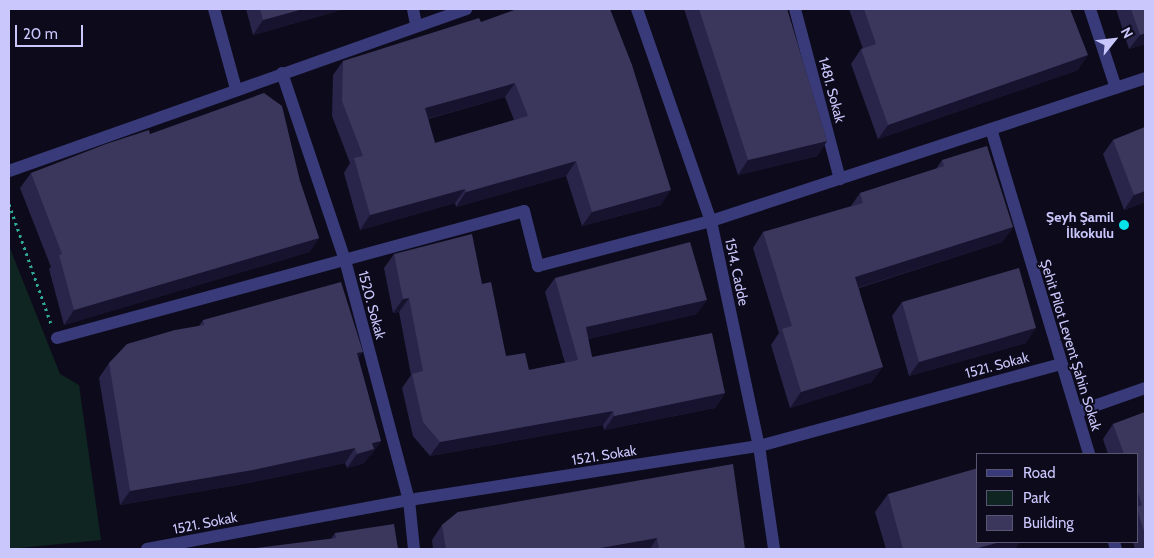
<!DOCTYPE html>
<meta charset="utf-8">
<style>
body{margin:0}
#map{position:relative;width:1154px;height:558px;overflow:hidden;background:#0d0b1b;font-family:Cabin,sans-serif}
div>[style]{position:absolute}
.green>*{inset:0;background:#0f2522}
.path>*{height:3px;margin-top:-1.5px;transform-origin:0;background:repeating-linear-gradient(90deg,#30a898 0 2.5px,transparent 0 6.5px)}
.minor>*{height:12px;margin:-6px;padding:0 6px;transform-origin:6px;border-radius:6px;background:#383a79}
.wall>*{inset:0;background:#292449}
.shaded-wall>*{inset:0;background:#17132e}
.building>*{inset:0;background:#3a365c}
.dots>*{width:14px;height:14px;translate:-50% -50%;box-sizing:border-box;border:2px solid #0d0b1b;border-radius:50%}
span{translate:-50% -50%;white-space:nowrap;text-align:center;line-height:1.15;-webkit-text-stroke:4px #0d0b1b;paint-order:stroke}
.street-label{font-size:14px;color:#cac7fd}
.poi-label{font-size:14px;color:#cac7fd;font-weight:700}
.right{translate:-100% -50%;text-align:right}
.frame{position:absolute;inset:0;border:10px solid #cac7fd;pointer-events:none}
.legend{position:absolute;left:976px;top:453px;width:162px;height:90px;box-sizing:border-box;background:#0d0b1b;border:1px solid #595675;margin:0;padding:6px 9px;list-style:none;font-size:15px;color:#cac7fd}
.legend li{display:flex;align-items:center;gap:10px;height:25px}
.legend b{width:25px;border:1px solid #595675}
.north{position:absolute;left:1089px;top:15px;width:50px;height:50px;-webkit-text-stroke:4px #0d0b1b;paint-order:stroke;rotate:61deg;font-size:14px;font-weight:700;line-height:20px;text-align:center;color:#cac7fd}
.north::after{content:'';display:block;margin:auto;width:18px;height:22px;background:#cac7fd;clip-path:polygon(50% 0,100% 100%,50% 72%,0 100%)}
.scale{position:absolute;left:15px;top:25px;width:68px;height:22px;box-sizing:border-box;border:2px solid #cac7fd;border-top:0;padding-left:6px;font-size:15px;line-height:18px;white-space:nowrap;color:#cac7fd;-webkit-text-stroke:4px #0d0b1b;paint-order:stroke}
</style>
<div id="map">
<div class="green">
<div style="clip-path:polygon(9px 246px,60px 374px,79px 385px,101px 540px,9px 549px)"></div>
</div>
<div class="path">
<div style="left:9px;top:204px;width:127px;rotate:70.7deg"></div>
</div>
<div class="minor">
<div style="left:214px;top:9px;width:83px;rotate:74.6deg"></div>
<div style="left:413px;top:9px;width:15px;rotate:79deg"></div>
<div style="left:637px;top:9px;width:225px;rotate:70.8deg"></div>
<div style="left:711px;top:221px;width:230px;rotate:78deg"></div>
<div style="left:759px;top:446px;width:104px;rotate:81.7deg"></div>
<div style="left:795px;top:9px;width:176px;rotate:75.2deg"></div>
<div style="left:1090px;top:9px;width:83px;rotate:71.8deg"></div>
<div style="left:282px;top:73px;width:197px;rotate:71.4deg"></div>
<div style="left:345px;top:260px;width:248px;rotate:75.1deg"></div>
<div style="left:409px;top:500px;width:49px;rotate:84.2deg"></div>
<div style="left:991px;top:129px;width:339px;rotate:73.2deg"></div>
<div style="left:9px;top:171px;width:485px;rotate:-19.5deg"></div>
<div style="left:57px;top:338px;width:484px;rotate:-15.2deg"></div>
<div style="left:524px;top:211px;width:57px;rotate:75.7deg"></div>
<div style="left:538px;top:266px;width:179px;rotate:-14.6deg"></div>
<div style="left:711px;top:221px;width:457px;rotate:-18.2deg"></div>
<div style="left:1077px;top:412px;width:72px;rotate:-19.4deg"></div>
<div style="left:1114px;top:542px;width:7px;rotate:74deg"></div>
<div style="left:147px;top:549px;width:267px;rotate:-10.6deg"></div>
<div style="left:409px;top:500px;width:354px;rotate:-8.8deg"></div>
<div style="left:759px;top:446px;width:312px;rotate:-15.2deg"></div>
</div>
<div class="wall">
<div style="clip-path:polygon(246px 9px,344px 9px,253px 35px)"></div>
<div style="clip-path:polygon(684px 9px,787px 9px,827px 141px,817px 156px,738px 175px)"></div>
<div style="clip-path:polygon(849px 9px,1070px 9px,1078px 70px,878px 139px,851px 64px,861px 49px,863px 49px)"></div>
<div style="clip-path:polygon(1116px 9px,1145px 9px,1145px 44px,1129px 49px)"></div>
<div style="clip-path:polygon(evenodd,481px 22px,661px 205px,582px 226px,566px 176px,456px 207px,455px 203px,360px 230px,344px 173px,350px 163px,332px 116px,333px 75px,343px 61px,481px 22px,505px 97px,514px 120px,435px 143px,428px 119px,505px 97px)"></div>
<div style="clip-path:polygon(1145px 127px,1145px 202px,1124px 210px,1103px 154px,1113px 140px)"></div>
<div style="clip-path:polygon(150px 134px,300px 181px,319px 238px,309px 252px,64px 325px,49px 269px,51px 267px,20px 188px,31px 173px)"></div>
<div style="clip-path:polygon(942px 160px,1013px 227px,1002px 242px,859px 288px,872px 382px,790px 408px,771px 345px,779px 333px,753px 248px,763px 232px,851px 206px,860px 193px,936px 169px)"></div>
<div style="clip-path:polygon(394px 254px,482px 284px,506px 356px,529px 370px,565px 363px,545px 292px,555px 278px,697px 314px,588px 339px,592px 357px,725px 393px,715px 408px,604px 430px,603px 425px,430px 456px,413px 436px,402px 388px,411px 375px,399px 312px,393px 313px,384px 268px)"></div>
<div style="clip-path:polygon(902px 302px,1026px 343px,909px 376px,892px 316px)"></div>
<div style="clip-path:polygon(203px 320px,358px 357px,381px 441px,371px 455px,369px 456px,364px 463px,347px 468px,345px 463px,243px 484px,120px 505px,99px 378px,109px 363px,199px 326px)"></div>
<div style="clip-path:polygon(1145px 412px,1145px 549px,1135px 549px,1133px 542px,1138px 542px,1138px 454px,1108px 454px,1103px 439px,1113px 424px)"></div>
<div style="clip-path:polygon(888px 494px,1015px 549px,886px 549px,875px 512px)"></div>
<div style="clip-path:polygon(458px 512px,745px 549px,433px 549px,432px 540px,442px 525px)"></div>
<div style="clip-path:polygon(335px 533px,398px 549px,331px 539px)"></div>
</div>
<div class="shaded-wall">
<div style="clip-path:polygon(303px 9px,344px 9px,253px 35px,263px 20px)"></div>
<div style="clip-path:polygon(1145px 33px,1145px 44px,1129px 49px,1140px 35px)"></div>
<div style="clip-path:polygon(1088px 55px,1078px 70px,878px 139px,888px 125px)"></div>
<div style="clip-path:polygon(515px 83px,505px 97px,415px 122px,425px 108px)"></div>
<div style="clip-path:polygon(827px 141px,817px 156px,738px 175px,748px 160px)"></div>
<div style="clip-path:polygon(576px 161px,566px 176px,456px 207px,466px 192px)"></div>
<div style="clip-path:polygon(465px 189px,455px 203px,360px 230px,370px 215px)"></div>
<div style="clip-path:polygon(671px 190px,661px 205px,582px 226px,592px 212px)"></div>
<div style="clip-path:polygon(1145px 191px,1145px 202px,1124px 210px,1134px 195px)"></div>
<div style="clip-path:polygon(1013px 227px,1002px 242px,844px 292px,855px 277px)"></div>
<div style="clip-path:polygon(319px 238px,309px 252px,64px 325px,74px 310px)"></div>
<div style="clip-path:polygon(409px 298px,399px 312px,393px 313px,403px 299px)"></div>
<div style="clip-path:polygon(707px 300px,697px 314px,576px 342px,586px 327px)"></div>
<div style="clip-path:polygon(1036px 328px,1026px 343px,909px 376px,919px 362px)"></div>
<div style="clip-path:polygon(363px 352px,352px 366px,357px 353px)"></div>
<div style="clip-path:polygon(883px 367px,872px 382px,790px 408px,801px 392px)"></div>
<div style="clip-path:polygon(725px 393px,715px 408px,604px 430px,614px 416px)"></div>
<div style="clip-path:polygon(613px 411px,603px 425px,430px 456px,440px 442px)"></div>
<div style="clip-path:polygon(381px 441px,371px 455px,369px 456px,364px 463px,347px 468px,357px 454px,372px 443px)"></div>
<div style="clip-path:polygon(355px 448px,345px 463px,243px 484px,120px 505px,130px 491px)"></div>
<div style="clip-path:polygon(657px 538px,650px 549px,594px 549px)"></div>
<div style="clip-path:polygon(1000px 542px,1020px 542px,1015px 549px,974px 549px)"></div>
</div>
<div class="building">
<div style="clip-path:polygon(260px 9px,303px 9px,263px 20px)"></div>
<div style="clip-path:polygon(evenodd,517px 9px,610px 9px,632px 65px,671px 190px,592px 212px,576px 161px,466px 192px,465px 189px,370px 215px,354px 158px,363px 156px,342px 101px,343px 61px,479px 18px,481px 22px,517px 9px,515px 83px,528px 116px,435px 143px,425px 108px,515px 83px)"></div>
<div style="clip-path:polygon(699px 9px,787px 9px,827px 141px,748px 160px)"></div>
<div style="clip-path:polygon(864px 9px,1070px 9px,1088px 55px,888px 125px,861px 49px,876px 44px)"></div>
<div style="clip-path:polygon(1131px 9px,1145px 9px,1145px 33px,1140px 35px)"></div>
<div style="clip-path:polygon(264px 93px,282px 106px,300px 181px,319px 238px,74px 310px,59px 255px,62px 254px,31px 173px,106px 144px,149px 130px,150px 134px)"></div>
<div style="clip-path:polygon(1145px 127px,1145px 191px,1134px 195px,1113px 140px)"></div>
<div style="clip-path:polygon(987px 146px,1013px 227px,855px 277px,883px 367px,801px 392px,782px 329px,792px 326px,763px 232px,863px 203px,860px 193px,944px 166px,942px 160px)"></div>
<div style="clip-path:polygon(472px 234px,482px 284px,491px 282px,506px 356px,525px 353px,529px 370px,578px 360px,555px 278px,690px 242px,707px 300px,586px 327px,592px 357px,712px 333px,725px 393px,614px 416px,613px 411px,440px 442px,423px 422px,412px 374px,423px 371px,409px 298px,403px 299px,394px 254px)"></div>
<div style="clip-path:polygon(1019px 268px,1036px 328px,919px 362px,902px 302px)"></div>
<div style="clip-path:polygon(341px 282px,363px 352px,357px 353px,381px 441px,372px 443px,374px 449px,357px 454px,355px 448px,253px 470px,130px 491px,109px 363px,127px 344px,175px 330px,204px 325px,203px 320px)"></div>
<div style="clip-path:polygon(1145px 412px,1145px 535px,1138px 512px,1138px 507px,1142px 505px,1138px 493px,1138px 454px,1124px 454px,1113px 424px)"></div>
<div style="clip-path:polygon(733px 464px,745px 549px,659px 549px,657px 538px,594px 549px,446px 549px,442px 525px,458px 512px)"></div>
<div style="clip-path:polygon(978px 468px,978px 542px,1000px 542px,974px 549px,903px 549px,888px 494px)"></div>
<div style="clip-path:polygon(394px 524px,398px 549px,249px 549px,336px 538px,335px 533px)"></div>
</div>
<div class="dots">
<div style="left:1124px;top:225px;background:#08e3e9"></div>
</div>
<div class="street-label">
<span style="left:832px;top:90px;rotate:75deg">1481. Sokak</span>
<span style="left:737px;top:272px;rotate:78deg">1514. Cadde</span>
<span style="left:372px;top:305px;rotate:75deg">1520. Sokak</span>
<span style="left:1071px;top:345px;rotate:73deg">Şehit Pilot Levent Şahin Sokak</span>
<span style="left:997px;top:365px;rotate:-15deg">1521. Sokak</span>
<span style="left:604px;top:455px;rotate:-9deg">1521. Sokak</span>
<span style="left:205px;top:523px;rotate:-11deg">1521. Sokak</span>
</div>
<div class="poi-label">
<span class="right" style="left:1114px;top:225px">Şeyh Şamil<br>İlkokulu</span>
</div>
<div class="frame"></div>
<ul class="legend">
<li><b style="height:6px;background:#383a79"></b>Road</li>
<li><b style="height:14px;background:#0f2522"></b>Park</li>
<li><b style="height:14px;background:#3a365c"></b>Building</li>
</ul>
<div class="north">N</div>
<div class="scale">20 m</div>
</div>
